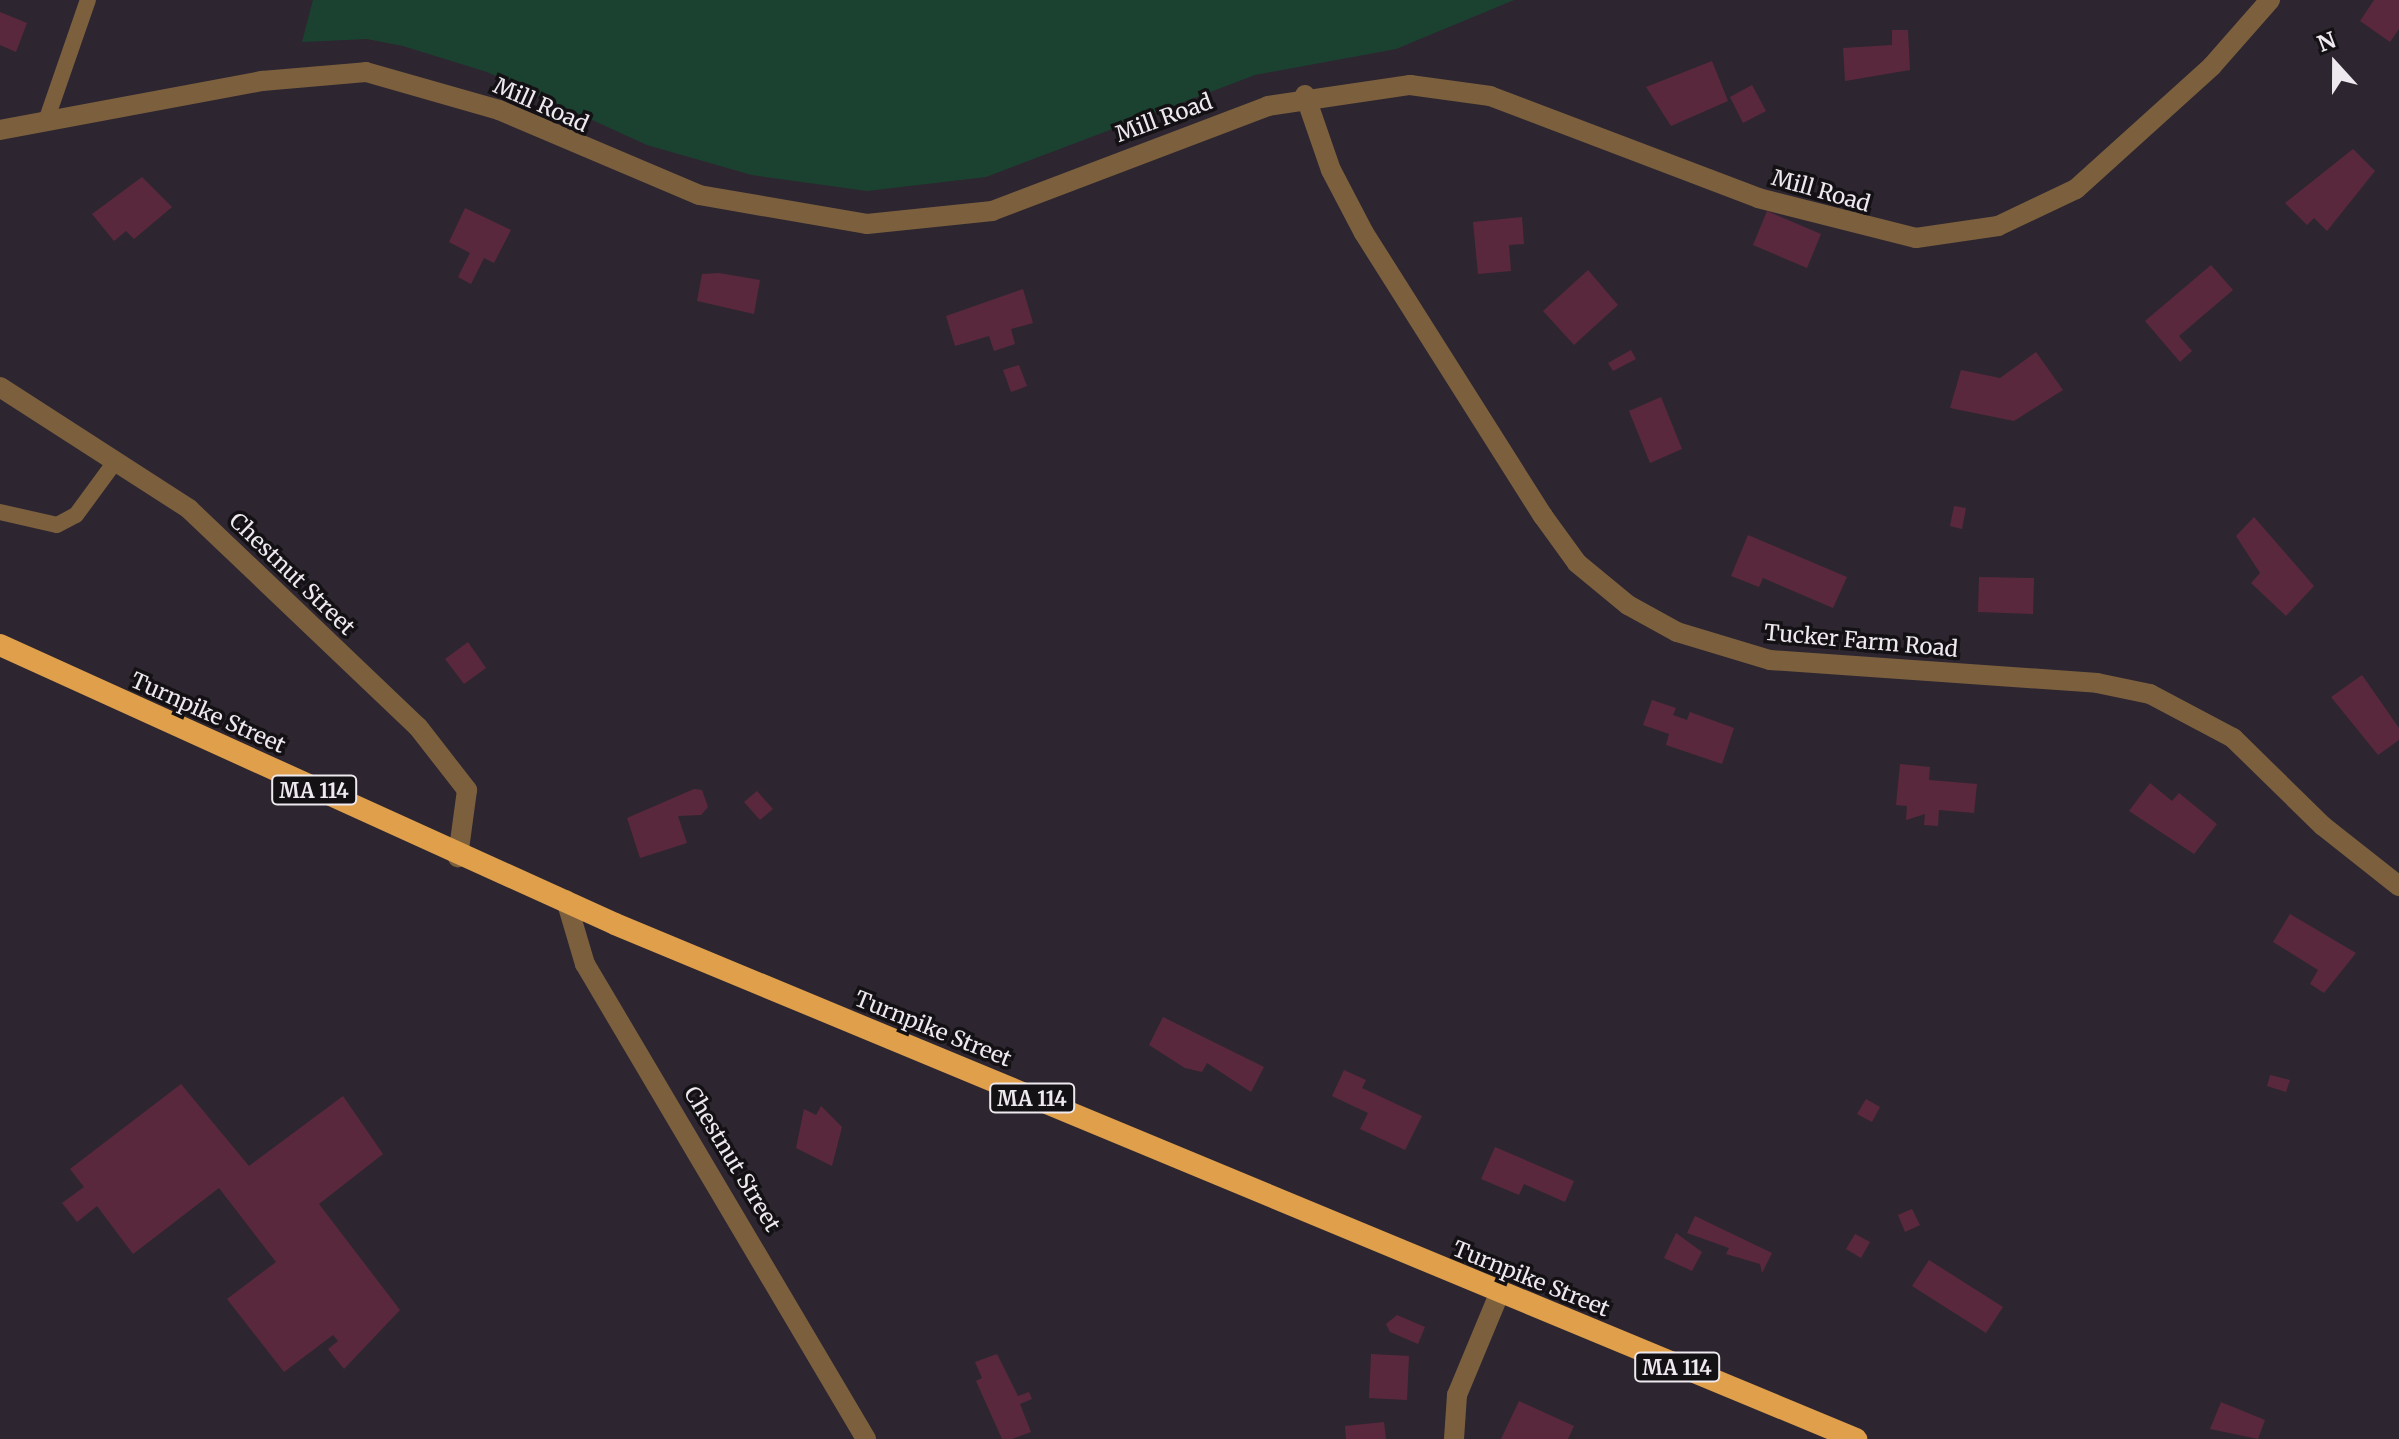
<!DOCTYPE html>
<style>
body{margin:0}
#map{position:relative;width:2399px;height:1439px;overflow:hidden;background:#2d2630;font-family:Merriweather,serif}
div>[style]{position:absolute}
.green>*{inset:0;background:#1b4230}
.building>*{inset:0;background:#5a283c}
.service>*{height:16px;margin:-8px;padding:0 8px;transform-origin:8px;border-radius:8px;background:#7c603e}
.minor>*{height:20px;margin:-10px;padding:0 10px;transform-origin:10px;border-radius:10px;background:#7c603e}
.trunk>*{height:22px;margin:-11px;padding:0 11px;transform-origin:11px;border-radius:11px;background:#e0a04b}
span{translate:-50% -50%;white-space:nowrap;text-align:center;line-height:1.15;-webkit-text-stroke:7px #141115;paint-order:stroke}
.shield-label span{padding:2px 6px;background:#141115;border:2px solid;border-radius:6px;-webkit-text-stroke-width:0}
.shield-label{font-size:20px;color:#ede9ef;font-weight:700}
.street-label{font-size:22px;color:#ede9ef}
.north{position:absolute;left:2295px;top:24px;width:80px;height:80px;-webkit-text-stroke:6px #141115;paint-order:stroke;rotate:339deg;font-size:22px;font-weight:700;line-height:32px;text-align:center;color:#ede9ef}
.north::after{content:'';display:block;margin:auto;width:28px;height:36px;background:#ede9ef;clip-path:polygon(50% 0,100% 100%,50% 72%,0 100%)}
</style>
<div id="map">
<div class="green">
<div style="clip-path:polygon(313px 0,1514px 0,1396px 49px,1255px 75px,986px 177px,867px 191px,752px 175px,647px 145px,487px 72px,403px 46px,367px 39px,302px 42px)"></div>
</div>
<div class="building">
<div style="clip-path:polygon(2374px 0,2399px 0,2399px 29px,2390px 42px,2360px 21px)"></div>
<div style="clip-path:polygon(0 12px,27px 23px,16px 52px,0 45px)"></div>
<div style="clip-path:polygon(1892px 30px,1908px 30px,1910px 70px,1845px 81px,1843px 48px,1892px 45px)"></div>
<div style="clip-path:polygon(1712px 61px,1728px 101px,1671px 126px,1646px 87px)"></div>
<div style="clip-path:polygon(1752px 85px,1766px 111px,1743px 123px,1730px 97px)"></div>
<div style="clip-path:polygon(2353px 149px,2375px 171px,2327px 231px,2314px 218px,2307px 225px,2285px 203px)"></div>
<div style="clip-path:polygon(142px 177px,172px 207px,134px 239px,126px 231px,114px 241px,92px 214px)"></div>
<div style="clip-path:polygon(465px 208px,511px 230px,494px 263px,484px 258px,471px 284px,458px 277px,470px 253px,449px 242px)"></div>
<div style="clip-path:polygon(1767px 211px,1821px 234px,1807px 268px,1753px 245px)"></div>
<div style="clip-path:polygon(1522px 217px,1524px 244px,1509px 245px,1511px 271px,1478px 274px,1473px 222px)"></div>
<div style="clip-path:polygon(2211px 265px,2233px 290px,2179px 336px,2192px 351px,2180px 362px,2145px 321px)"></div>
<div style="clip-path:polygon(1588px 270px,1618px 305px,1574px 345px,1543px 311px)"></div>
<div style="clip-path:polygon(719px 273px,760px 280px,754px 314px,697px 301px,702px 274px)"></div>
<div style="clip-path:polygon(1023px 289px,1033px 323px,1011px 329px,1015px 344px,994px 351px,989px 336px,955px 346px,946px 316px)"></div>
<div style="clip-path:polygon(1631px 350px,1636px 359px,1613px 371px,1608px 363px)"></div>
<div style="clip-path:polygon(2036px 352px,2063px 390px,2014px 421px,1950px 408px,1961px 370px,2000px 378px)"></div>
<div style="clip-path:polygon(1019px 365px,1027px 386px,1011px 392px,1003px 370px)"></div>
<div style="clip-path:polygon(1661px 397px,1682px 449px,1650px 463px,1629px 411px)"></div>
<div style="clip-path:polygon(1954px 506px,1966px 508px,1962px 529px,1950px 526px)"></div>
<div style="clip-path:polygon(2254px 517px,2314px 586px,2286px 616px,2251px 583px,2260px 573px,2236px 536px)"></div>
<div style="clip-path:polygon(1748px 535px,1847px 577px,1833px 608px,1763px 578px,1759px 587px,1731px 576px)"></div>
<div style="clip-path:polygon(1979px 577px,2034px 578px,2033px 614px,1978px 612px)"></div>
<div style="clip-path:polygon(468px 642px,486px 668px,464px 684px,445px 659px)"></div>
<div style="clip-path:polygon(2362px 675px,2399px 728px,2399px 740px,2378px 755px,2331px 697px)"></div>
<div style="clip-path:polygon(1652px 700px,1676px 708px,1673px 715px,1687px 720px,1690px 712px,1734px 728px,1722px 764px,1666px 745px,1669px 734px,1643px 725px)"></div>
<div style="clip-path:polygon(1900px 764px,1930px 767px,1929px 780px,1977px 784px,1974px 813px,1939px 810px,1938px 826px,1924px 825px,1925px 814px,1906px 820px,1907px 806px,1896px 805px)"></div>
<div style="clip-path:polygon(2150px 783px,2172px 801px,2179px 793px,2217px 824px,2194px 854px,2129px 811px)"></div>
<div style="clip-path:polygon(694px 789px,702px 790px,708px 807px,701px 815px,678px 816px,687px 843px,640px 858px,627px 818px)"></div>
<div style="clip-path:polygon(757px 791px,773px 809px,760px 820px,744px 802px)"></div>
<div style="clip-path:polygon(2290px 914px,2356px 953px,2324px 993px,2310px 984px,2318px 970px,2273px 942px)"></div>
<div style="clip-path:polygon(1163px 1017px,1264px 1067px,1251px 1092px,1207px 1063px,1202px 1072px,1185px 1068px,1149px 1045px)"></div>
<div style="clip-path:polygon(1344px 1070px,1366px 1080px,1362px 1088px,1422px 1116px,1405px 1150px,1360px 1129px,1368px 1113px,1332px 1096px)"></div>
<div style="clip-path:polygon(2270px 1075px,2290px 1080px,2286px 1092px,2267px 1086px)"></div>
<div style="clip-path:polygon(181px 1084px,249px 1166px,343px 1096px,383px 1154px,319px 1204px,400px 1310px,344px 1369px,328px 1349px,338px 1341px,333px 1335px,284px 1372px,227px 1299px,276px 1262px,219px 1188px,133px 1254px,97px 1206px,77px 1222px,62px 1203px,84px 1187px,70px 1169px)"></div>
<div style="clip-path:polygon(1866px 1099px,1880px 1107px,1872px 1122px,1857px 1114px)"></div>
<div style="clip-path:polygon(821px 1106px,842px 1127px,832px 1166px,796px 1148px,804px 1109px,816px 1115px)"></div>
<div style="clip-path:polygon(1495px 1147px,1574px 1181px,1565px 1202px,1524px 1184px,1519px 1195px,1481px 1179px)"></div>
<div style="clip-path:polygon(1912px 1209px,1920px 1225px,1905px 1232px,1898px 1215px)"></div>
<div style="clip-path:polygon(1695px 1216px,1772px 1253px,1762px 1273px,1760px 1264px,1726px 1254px,1729px 1248px,1687px 1233px)"></div>
<div style="clip-path:polygon(1676px 1233px,1702px 1252px,1692px 1271px,1664px 1258px)"></div>
<div style="clip-path:polygon(1855px 1234px,1870px 1242px,1861px 1258px,1846px 1249px)"></div>
<div style="clip-path:polygon(1929px 1260px,2003px 1307px,1986px 1333px,1912px 1286px)"></div>
<div style="clip-path:polygon(1397px 1315px,1425px 1327px,1418px 1344px,1390px 1332px,1386px 1324px)"></div>
<div style="clip-path:polygon(997px 1354px,1018px 1396px,1029px 1392px,1032px 1399px,1020px 1404px,1031px 1432px,1012px 1439px,1002px 1439px,976px 1381px,982px 1378px,975px 1362px)"></div>
<div style="clip-path:polygon(1371px 1354px,1409px 1356px,1407px 1400px,1369px 1398px)"></div>
<div style="clip-path:polygon(1519px 1401px,1574px 1426px,1568px 1439px,1501px 1439px)"></div>
<div style="clip-path:polygon(2221px 1402px,2265px 1420px,2258px 1439px,2210px 1429px)"></div>
<div style="clip-path:polygon(1384px 1422px,1386px 1439px,1346px 1439px,1345px 1426px)"></div>
</div>
<div class="service">
<div style="left:46px;top:121px;width:128px;rotate:-70.9deg"></div>
<div style="left:0;top:512px;width:58px;rotate:12.8deg"></div>
<div style="left:57px;top:525px;width:21px;rotate:-28deg"></div>
<div style="left:76px;top:515px;width:66px;rotate:-53.7deg"></div>
</div>
<div class="minor">
<div style="left:1305px;top:95px;width:79px;rotate:70.9deg"></div>
<div style="left:1331px;top:170px;width:71px;rotate:62.4deg"></div>
<div style="left:1364px;top:233px;width:335px;rotate:57.7deg"></div>
<div style="left:1543px;top:516px;width:58px;rotate:54.1deg"></div>
<div style="left:1577px;top:563px;width:66px;rotate:39.5deg"></div>
<div style="left:1628px;top:605px;width:56px;rotate:28.9deg"></div>
<div style="left:1677px;top:632px;width:97px;rotate:16.8deg"></div>
<div style="left:1770px;top:660px;width:328px;rotate:4deg"></div>
<div style="left:2097px;top:683px;width:54px;rotate:11.7deg"></div>
<div style="left:2150px;top:694px;width:94px;rotate:27.9deg"></div>
<div style="left:2233px;top:738px;width:126px;rotate:44.4deg"></div>
<div style="left:2323px;top:826px;width:97px;rotate:38.3deg"></div>
<div style="left:0;top:130px;width:267px;rotate:-10.6deg"></div>
<div style="left:262px;top:81px;width:104px;rotate:-4.9deg"></div>
<div style="left:366px;top:72px;width:138px;rotate:15.9deg"></div>
<div style="left:499px;top:110px;width:217px;rotate:23deg"></div>
<div style="left:699px;top:195px;width:170px;rotate:9.8deg"></div>
<div style="left:867px;top:224px;width:126px;rotate:-5.9deg"></div>
<div style="left:992px;top:211px;width:295px;rotate:-20.8deg"></div>
<div style="left:1268px;top:106px;width:144px;rotate:-8.4deg"></div>
<div style="left:1410px;top:85px;width:81px;rotate:7.8deg"></div>
<div style="left:1490px;top:96px;width:287px;rotate:20.8deg"></div>
<div style="left:1758px;top:198px;width:163px;rotate:14.2deg"></div>
<div style="left:1916px;top:238px;width:83px;rotate:-8.3deg"></div>
<div style="left:1998px;top:226px;width:86px;rotate:-25.4deg"></div>
<div style="left:2076px;top:189px;width:183px;rotate:-42.1deg"></div>
<div style="left:2212px;top:66px;width:88px;rotate:-48.7deg"></div>
<div style="left:0;top:387px;width:225px;rotate:32.8deg"></div>
<div style="left:189px;top:509px;width:316px;rotate:43.6deg"></div>
<div style="left:418px;top:727px;width:80px;rotate:52.1deg"></div>
<div style="left:467px;top:790px;width:68px;rotate:97.7deg"></div>
<div style="left:566px;top:900px;width:67px;rotate:73.5deg"></div>
<div style="left:585px;top:964px;width:552px;rotate:59.39deg"></div>
<div style="left:1454px;top:1439px;width:44px;rotate:-86.1deg"></div>
<div style="left:1457px;top:1395px;width:109px;rotate:-67.4deg"></div>
</div>
<div class="trunk">
<div style="left:0;top:645px;width:675px;rotate:24.4deg"></div>
<div style="left:615px;top:924px;width:1344px;rotate:22.54deg"></div>
</div>
<div class="shield-label">
<span style="left:314px;top:790px">MA 114</span>
<span style="left:1032px;top:1098px">MA 114</span>
<span style="left:1677px;top:1367px">MA 114</span>
</div>
<div class="street-label">
<span style="left:541px;top:105px;rotate:24deg">Mill Road</span>
<span style="left:1164px;top:118px;rotate:-20deg">Mill Road</span>
<span style="left:1821px;top:191px;rotate:16deg">Mill Road</span>
<span style="left:292px;top:574px;rotate:44deg">Chestnut Street</span>
<span style="left:1861px;top:641px;rotate:5deg">Tucker Farm Road</span>
<span style="left:208px;top:713px;rotate:24deg">Turnpike Street</span>
<span style="left:933px;top:1029px;rotate:22deg">Turnpike Street</span>
<span style="left:732px;top:1159px;rotate:59deg">Chestnut Street</span>
<span style="left:1531px;top:1279px;rotate:22deg">Turnpike Street</span>
</div>
<div class="north">N</div>
</div>
